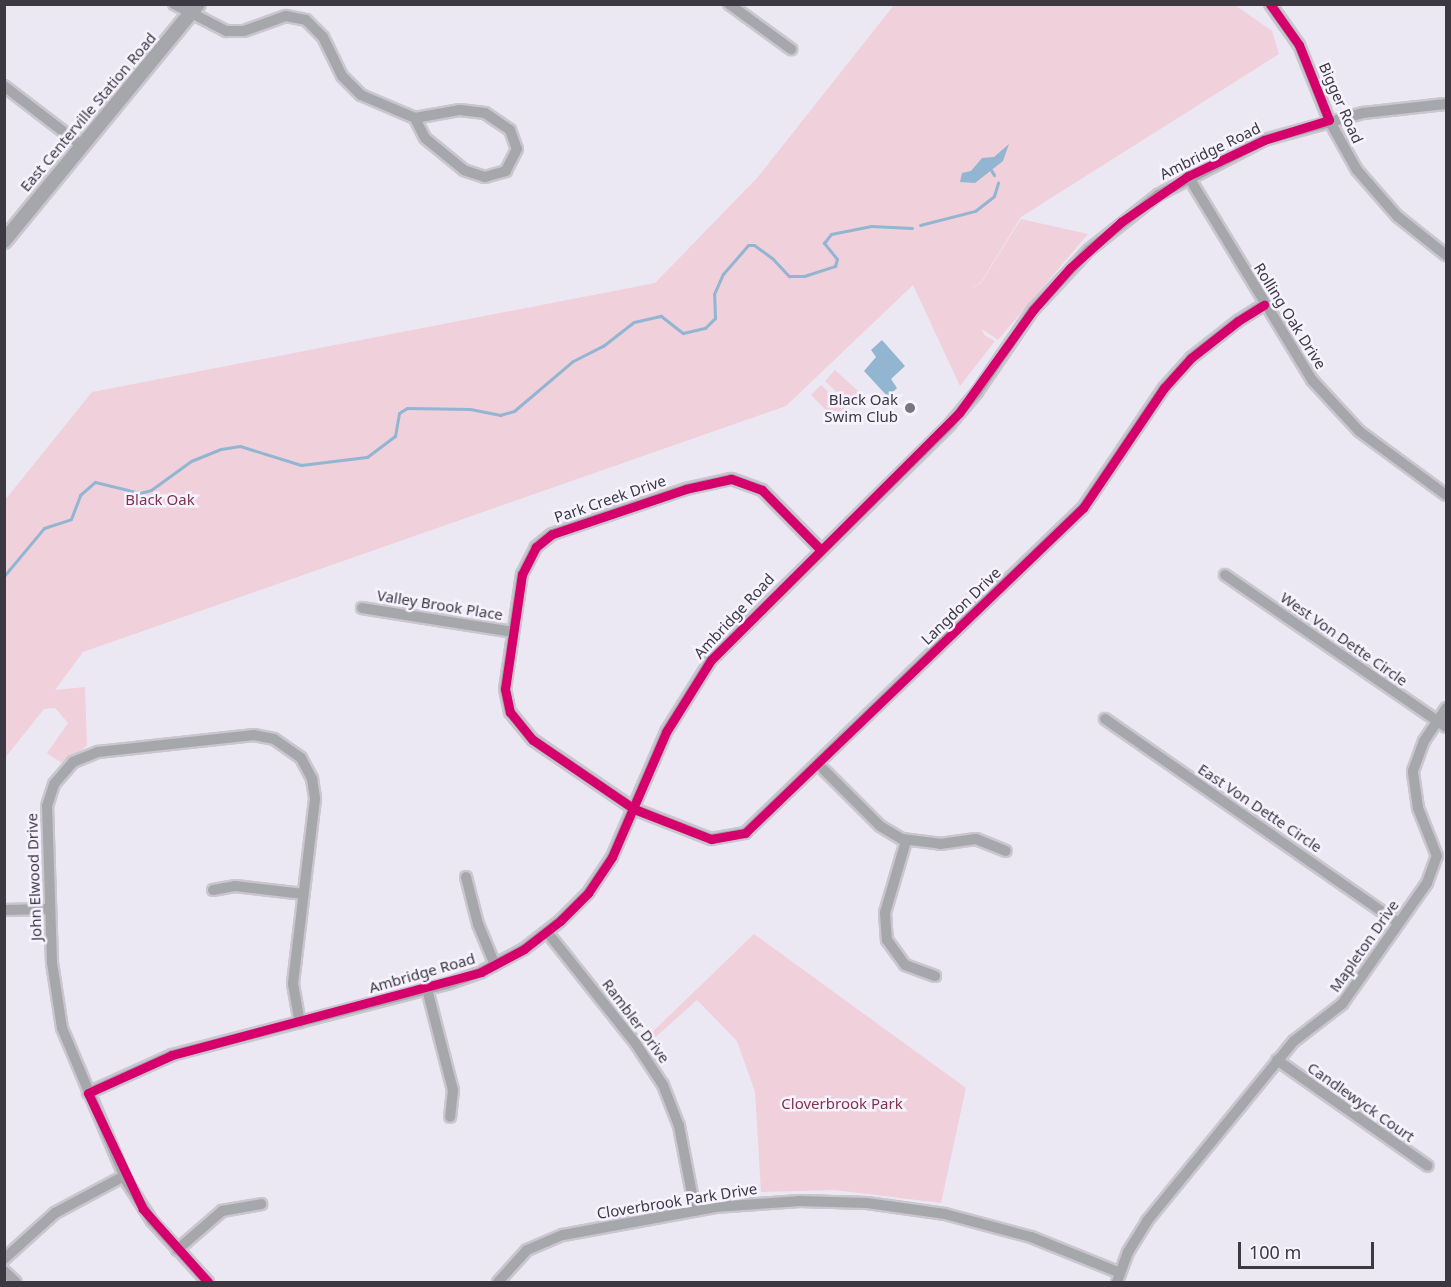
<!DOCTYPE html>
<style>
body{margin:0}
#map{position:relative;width:1451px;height:1287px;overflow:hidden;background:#ece8f3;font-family:"Noto Sans",sans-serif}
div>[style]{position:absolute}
.green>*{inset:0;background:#f0d0db}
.water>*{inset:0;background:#92b5d1}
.stream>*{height:3px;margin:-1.5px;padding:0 1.5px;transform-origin:1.5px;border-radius:1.5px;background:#92b5d1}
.roads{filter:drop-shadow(2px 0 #cac6cf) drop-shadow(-2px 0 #cac6cf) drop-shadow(0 2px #cac6cf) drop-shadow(0 -2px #cac6cf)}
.minor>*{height:10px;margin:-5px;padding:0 5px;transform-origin:5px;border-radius:5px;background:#a6a7ab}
.tertiary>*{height:14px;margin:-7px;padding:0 7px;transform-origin:7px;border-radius:7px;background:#a6a7ab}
.cycleway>*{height:9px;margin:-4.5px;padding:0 4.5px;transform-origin:4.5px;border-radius:4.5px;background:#d6006c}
.dots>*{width:16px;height:16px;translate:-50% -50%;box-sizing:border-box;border:3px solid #f6f2ff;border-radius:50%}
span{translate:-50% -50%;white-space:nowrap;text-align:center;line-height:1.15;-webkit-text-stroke:5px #f6f2ff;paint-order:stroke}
.street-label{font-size:15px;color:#3c3942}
.poi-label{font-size:15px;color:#3c3942}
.right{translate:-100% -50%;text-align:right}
.park-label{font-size:15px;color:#803449}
.frame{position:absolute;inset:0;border:6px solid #3c3942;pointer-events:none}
.scale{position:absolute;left:1238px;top:1242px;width:136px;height:27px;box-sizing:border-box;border:3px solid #3c3942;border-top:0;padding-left:8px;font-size:18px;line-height:21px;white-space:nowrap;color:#3c3942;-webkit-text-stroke:4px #f6f2ff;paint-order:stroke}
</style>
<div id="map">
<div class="green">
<div style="clip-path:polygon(894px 5px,1235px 5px,1272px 31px,1279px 54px,1021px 217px,981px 282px,971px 288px,981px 283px,1021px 219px,1088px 234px,998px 340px,982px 329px,984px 335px,995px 341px,960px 386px,913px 285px,786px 406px,83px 652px,55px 690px,85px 687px,87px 746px,62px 763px,47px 753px,68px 723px,55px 708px,44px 709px,5px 758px,5px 500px,92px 392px,655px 283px,757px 178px)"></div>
<div style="clip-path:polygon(835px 370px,859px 392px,848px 403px,825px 381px)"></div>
<div style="clip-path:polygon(821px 385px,845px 407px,834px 418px,811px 395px)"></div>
<div style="clip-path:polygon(754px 934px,966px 1088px,941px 1203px,834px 1190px,761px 1192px,755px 1092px,737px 1041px,697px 1000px,649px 1043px,645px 1039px)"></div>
</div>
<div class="water">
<div style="clip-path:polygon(1009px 144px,1003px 161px,975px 183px,960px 182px,962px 173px,971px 171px,982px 158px,994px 157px)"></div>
<div style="clip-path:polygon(882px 340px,905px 366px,891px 379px,897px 388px,888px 397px,864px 371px,876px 357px,871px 350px)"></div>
</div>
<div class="stream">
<div style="left:991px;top:170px;width:6px;rotate:59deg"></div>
<div style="left:920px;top:225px;width:57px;rotate:-14.3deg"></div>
<div style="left:975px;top:211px;width:24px;rotate:-38deg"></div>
<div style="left:994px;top:196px;width:14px;rotate:-73deg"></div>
<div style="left:4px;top:576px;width:62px;rotate:-50.2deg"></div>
<div style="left:44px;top:528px;width:28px;rotate:-18deg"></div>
<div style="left:71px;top:519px;width:26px;rotate:-69deg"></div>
<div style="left:80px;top:495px;width:20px;rotate:-41deg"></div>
<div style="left:95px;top:482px;width:46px;rotate:13.7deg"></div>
<div style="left:140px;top:493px;width:11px;rotate:-15deg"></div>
<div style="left:151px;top:490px;width:49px;rotate:-35.9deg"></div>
<div style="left:191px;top:461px;width:32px;rotate:-22deg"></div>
<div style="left:221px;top:449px;width:19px;rotate:-9deg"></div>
<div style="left:240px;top:446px;width:64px;rotate:17.3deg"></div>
<div style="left:301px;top:465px;width:66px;rotate:-6.9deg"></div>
<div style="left:367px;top:457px;width:35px;rotate:-37deg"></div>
<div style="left:395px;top:436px;width:23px;rotate:-80deg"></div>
<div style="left:399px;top:413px;width:9px;rotate:-32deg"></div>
<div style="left:407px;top:408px;width:63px;rotate:0.9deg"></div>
<div style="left:470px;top:409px;width:31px;rotate:11deg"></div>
<div style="left:500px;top:415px;width:15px;rotate:-16deg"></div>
<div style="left:514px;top:411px;width:77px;rotate:-40.3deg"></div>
<div style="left:573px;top:361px;width:34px;rotate:-27deg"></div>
<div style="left:603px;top:346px;width:39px;rotate:-38deg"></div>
<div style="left:634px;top:322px;width:28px;rotate:-13deg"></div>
<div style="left:661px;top:316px;width:28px;rotate:38deg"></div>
<div style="left:683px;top:333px;width:23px;rotate:-13deg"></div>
<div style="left:705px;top:328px;width:14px;rotate:-45deg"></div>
<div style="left:715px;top:318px;width:24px;rotate:-92deg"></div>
<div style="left:714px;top:294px;width:22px;rotate:-66deg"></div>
<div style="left:723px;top:274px;width:38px;rotate:-49deg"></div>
<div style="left:748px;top:245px;width:6px"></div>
<div style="left:754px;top:245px;width:22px;rotate:36deg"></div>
<div style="left:772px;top:258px;width:25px;rotate:47deg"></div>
<div style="left:789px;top:276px;width:15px"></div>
<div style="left:804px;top:276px;width:33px;rotate:-18deg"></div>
<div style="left:835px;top:266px;width:7px;rotate:-74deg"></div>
<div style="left:837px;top:259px;width:21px;rotate:-129deg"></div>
<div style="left:824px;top:243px;width:11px;rotate:-52deg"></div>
<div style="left:831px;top:234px;width:41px;rotate:-11.3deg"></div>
<div style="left:871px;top:226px;width:41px;rotate:2.8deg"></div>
</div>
<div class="roads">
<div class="minor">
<div style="left:174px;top:4px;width:59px;rotate:27.4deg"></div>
<div style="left:226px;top:31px;width:18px"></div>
<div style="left:244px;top:31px;width:45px;rotate:-19.7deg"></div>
<div style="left:286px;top:16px;width:20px;rotate:11deg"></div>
<div style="left:306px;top:20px;width:24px;rotate:45deg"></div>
<div style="left:323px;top:37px;width:43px;rotate:64deg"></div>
<div style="left:342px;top:76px;width:27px;rotate:45deg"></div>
<div style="left:361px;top:95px;width:59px;rotate:23.1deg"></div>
<div style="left:729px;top:4px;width:77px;rotate:36deg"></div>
<div style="left:1270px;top:4px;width:50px;rotate:54.7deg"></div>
<div style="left:1299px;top:45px;width:81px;rotate:68.2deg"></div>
<div style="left:1329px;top:120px;width:57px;rotate:60.8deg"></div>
<div style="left:1357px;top:170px;width:61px;rotate:49deg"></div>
<div style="left:1397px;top:216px;width:63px;rotate:38.5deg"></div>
<div style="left:4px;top:86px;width:97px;rotate:37.5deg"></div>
<div style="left:460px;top:110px;width:25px;rotate:7deg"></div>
<div style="left:485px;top:113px;width:30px;rotate:34deg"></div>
<div style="left:510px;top:130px;width:20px;rotate:70deg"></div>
<div style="left:517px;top:149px;width:25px;rotate:117deg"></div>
<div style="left:506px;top:171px;width:22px;rotate:164deg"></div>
<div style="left:485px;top:177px;width:22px;rotate:-162deg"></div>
<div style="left:464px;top:170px;width:50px;rotate:-140.6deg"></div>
<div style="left:425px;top:138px;width:22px;rotate:-117deg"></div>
<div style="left:415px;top:118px;width:46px;rotate:-10.1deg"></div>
<div style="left:1188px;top:176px;width:239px;rotate:58.7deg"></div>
<div style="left:1312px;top:380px;width:69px;rotate:47.3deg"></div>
<div style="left:1359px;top:431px;width:108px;rotate:36.3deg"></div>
<div style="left:820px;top:549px;width:83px;rotate:-134.5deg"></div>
<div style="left:762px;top:490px;width:33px;rotate:-160deg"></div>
<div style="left:731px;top:479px;width:46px;rotate:167.5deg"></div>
<div style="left:686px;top:489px;width:141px;rotate:161.4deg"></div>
<div style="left:552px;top:534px;width:21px;rotate:141deg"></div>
<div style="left:536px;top:547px;width:30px;rotate:117deg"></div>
<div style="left:522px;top:574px;width:116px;rotate:98.4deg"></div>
<div style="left:505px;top:689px;width:24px;rotate:78deg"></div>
<div style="left:510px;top:712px;width:36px;rotate:51deg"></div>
<div style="left:533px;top:740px;width:122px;rotate:34.3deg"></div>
<div style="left:634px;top:809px;width:83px;rotate:21.3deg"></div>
<div style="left:711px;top:839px;width:35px;rotate:-10deg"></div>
<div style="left:745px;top:833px;width:469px;rotate:-43.9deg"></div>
<div style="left:1083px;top:508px;width:145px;rotate:-56deg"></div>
<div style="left:1164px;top:388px;width:40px;rotate:-48deg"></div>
<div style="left:1191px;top:358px;width:60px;rotate:-38.2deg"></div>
<div style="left:1238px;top:321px;width:31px;rotate:-32deg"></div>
<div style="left:1225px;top:575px;width:268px;rotate:34.5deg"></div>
<div style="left:362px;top:608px;width:153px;rotate:9deg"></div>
<div style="left:1105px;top:719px;width:357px;rotate:34.8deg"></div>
<div style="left:819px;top:765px;width:86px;rotate:45deg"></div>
<div style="left:880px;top:826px;width:26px;rotate:31deg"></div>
<div style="left:902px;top:839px;width:38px;rotate:7deg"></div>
<div style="left:940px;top:844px;width:36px;rotate:-8deg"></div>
<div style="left:976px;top:839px;width:32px;rotate:22deg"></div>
<div style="left:906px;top:841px;width:75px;rotate:106.3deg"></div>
<div style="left:885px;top:913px;width:27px;rotate:86deg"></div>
<div style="left:887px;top:940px;width:31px;rotate:54deg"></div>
<div style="left:905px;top:965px;width:32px;rotate:20deg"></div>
<div style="left:466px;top:877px;width:49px;rotate:75.7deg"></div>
<div style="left:478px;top:924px;width:44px;rotate:67.5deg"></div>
<div style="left:213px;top:890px;width:22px;rotate:-10deg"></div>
<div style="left:235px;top:886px;width:69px;rotate:6.6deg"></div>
<div style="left:4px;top:910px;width:46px;rotate:-1.2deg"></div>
<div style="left:547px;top:932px;width:143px;rotate:51.5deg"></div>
<div style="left:636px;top:1044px;width:49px;rotate:56.6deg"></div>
<div style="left:663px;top:1085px;width:44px;rotate:68.7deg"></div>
<div style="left:679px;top:1126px;width:86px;rotate:79.2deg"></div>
<div style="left:427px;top:989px;width:104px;rotate:75.6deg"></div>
<div style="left:453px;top:1090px;width:27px;rotate:96deg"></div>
<div style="left:1277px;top:1060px;width:184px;rotate:35.1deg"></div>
<div style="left:88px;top:1093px;width:92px;rotate:-24.3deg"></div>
<div style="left:172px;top:1055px;width:284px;rotate:-14.5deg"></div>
<div style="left:447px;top:984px;width:36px;rotate:-19deg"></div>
<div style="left:481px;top:972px;width:49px;rotate:-28.1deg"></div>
<div style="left:524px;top:949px;width:46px;rotate:-37.9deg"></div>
<div style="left:560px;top:921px;width:40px;rotate:-45deg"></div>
<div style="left:588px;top:893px;width:43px;rotate:-56.3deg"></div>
<div style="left:612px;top:857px;width:136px;rotate:-66.6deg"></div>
<div style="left:666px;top:732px;width:85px;rotate:-58deg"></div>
<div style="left:711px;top:660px;width:336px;rotate:-44.6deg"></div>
<div style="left:950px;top:424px;width:42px;rotate:-49.8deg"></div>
<div style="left:977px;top:392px;width:99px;rotate:-55.7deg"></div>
<div style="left:1033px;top:310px;width:82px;rotate:-47deg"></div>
<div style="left:1089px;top:250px;width:88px;rotate:-38.6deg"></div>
<div style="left:1158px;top:195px;width:119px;rotate:-27.4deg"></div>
<div style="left:1264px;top:140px;width:103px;rotate:-15.3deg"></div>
<div style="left:1363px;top:113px;width:83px;rotate:-6.2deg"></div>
<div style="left:177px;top:1250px;width:60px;rotate:-40.9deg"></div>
<div style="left:222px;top:1211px;width:40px;rotate:-10deg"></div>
<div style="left:4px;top:1259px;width:69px;rotate:-42deg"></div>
<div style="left:55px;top:1213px;width:78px;rotate:-28.2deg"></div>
<div style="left:4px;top:1271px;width:16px;rotate:43deg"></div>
<div style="left:208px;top:1282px;width:83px;rotate:-132.6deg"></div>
<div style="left:152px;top:1221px;width:46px;rotate:-122.7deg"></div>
<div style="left:127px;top:1182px;width:167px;rotate:-112.9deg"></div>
<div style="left:62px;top:1028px;width:66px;rotate:-98.7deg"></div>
<div style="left:52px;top:963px;width:157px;rotate:-91.8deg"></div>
<div style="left:47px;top:806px;width:23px;rotate:-72deg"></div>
<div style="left:54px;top:784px;width:29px;rotate:-49deg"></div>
<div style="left:73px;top:762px;width:27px;rotate:-22deg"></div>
<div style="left:98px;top:752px;width:157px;rotate:-6.2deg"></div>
<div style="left:254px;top:735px;width:20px;rotate:11deg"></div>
<div style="left:274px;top:739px;width:33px;rotate:35deg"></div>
<div style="left:301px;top:758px;width:24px;rotate:62deg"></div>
<div style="left:312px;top:779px;width:20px;rotate:81deg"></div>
<div style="left:315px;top:799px;width:186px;rotate:96.8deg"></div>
<div style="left:293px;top:984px;width:39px;rotate:80deg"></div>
<div style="left:498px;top:1282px;width:43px;rotate:-47.8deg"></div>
<div style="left:527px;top:1250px;width:39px;rotate:-23deg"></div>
<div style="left:563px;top:1235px;width:155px;rotate:-10.4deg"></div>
<div style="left:715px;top:1207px;width:85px;rotate:-4deg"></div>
<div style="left:800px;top:1201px;width:67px;rotate:1.7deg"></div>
<div style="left:867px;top:1203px;width:79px;rotate:8deg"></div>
<div style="left:945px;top:1214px;width:89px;rotate:15deg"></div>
<div style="left:1031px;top:1237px;width:96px;rotate:22deg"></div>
<div style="left:1117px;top:1282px;width:32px;rotate:-70deg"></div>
<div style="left:1128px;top:1252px;width:36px;rotate:-58deg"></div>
<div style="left:1147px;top:1221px;width:232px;rotate:-50.8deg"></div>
<div style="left:1294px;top:1041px;width:61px;rotate:-37.6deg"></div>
<div style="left:1342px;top:1004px;width:148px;rotate:-54.9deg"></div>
<div style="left:1427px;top:883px;width:29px;rotate:-70deg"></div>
<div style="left:1437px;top:856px;width:52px;rotate:-111.6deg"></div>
<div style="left:1418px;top:808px;width:37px;rotate:-98deg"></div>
<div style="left:1413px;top:771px;width:32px;rotate:-70deg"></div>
<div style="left:1424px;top:741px;width:40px;rotate:-56deg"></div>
</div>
<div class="tertiary">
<div style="left:4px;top:241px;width:306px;rotate:-50.7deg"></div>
</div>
</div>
<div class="cycleway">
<div style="left:820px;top:549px;width:83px;rotate:-134.5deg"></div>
<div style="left:762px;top:490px;width:33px;rotate:-160deg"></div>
<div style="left:731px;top:479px;width:46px;rotate:167.5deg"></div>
<div style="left:686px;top:489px;width:141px;rotate:161.4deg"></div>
<div style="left:552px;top:534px;width:21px;rotate:141deg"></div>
<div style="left:536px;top:547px;width:30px;rotate:117deg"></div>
<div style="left:522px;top:574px;width:116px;rotate:98.4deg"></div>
<div style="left:505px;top:689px;width:24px;rotate:78deg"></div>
<div style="left:510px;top:712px;width:36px;rotate:51deg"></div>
<div style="left:533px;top:740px;width:122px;rotate:34.3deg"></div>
<div style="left:634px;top:809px;width:83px;rotate:21.3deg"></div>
<div style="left:711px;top:839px;width:35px;rotate:-10deg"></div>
<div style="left:745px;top:833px;width:469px;rotate:-43.9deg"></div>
<div style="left:1083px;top:508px;width:145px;rotate:-56deg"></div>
<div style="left:1164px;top:388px;width:40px;rotate:-48deg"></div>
<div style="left:1191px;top:358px;width:60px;rotate:-38.2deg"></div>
<div style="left:1238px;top:321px;width:31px;rotate:-32deg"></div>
<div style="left:208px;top:1282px;width:98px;rotate:-131.7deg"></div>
<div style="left:143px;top:1209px;width:128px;rotate:-115.4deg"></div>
<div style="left:88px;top:1093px;width:92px;rotate:-24.3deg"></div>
<div style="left:172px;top:1055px;width:320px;rotate:-15deg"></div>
<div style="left:481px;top:972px;width:49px;rotate:-28.1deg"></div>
<div style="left:524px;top:949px;width:46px;rotate:-37.9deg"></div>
<div style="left:560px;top:921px;width:40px;rotate:-45deg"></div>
<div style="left:588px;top:893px;width:43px;rotate:-56.3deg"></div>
<div style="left:612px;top:857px;width:136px;rotate:-66.6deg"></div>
<div style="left:666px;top:732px;width:85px;rotate:-58deg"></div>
<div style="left:711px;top:660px;width:350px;rotate:-44.9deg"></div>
<div style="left:959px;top:413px;width:127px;rotate:-54.3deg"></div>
<div style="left:1033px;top:310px;width:56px;rotate:-48.6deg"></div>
<div style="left:1070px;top:268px;width:69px;rotate:-42deg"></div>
<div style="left:1121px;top:222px;width:81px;rotate:-34.5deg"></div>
<div style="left:1188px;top:176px;width:84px;rotate:-25.3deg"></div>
<div style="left:1264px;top:140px;width:68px;rotate:-17.1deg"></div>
<div style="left:1329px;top:120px;width:81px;rotate:-111.8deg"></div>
<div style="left:1299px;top:45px;width:50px;rotate:-125.3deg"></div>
</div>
<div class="dots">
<div style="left:910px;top:408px;background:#7a7680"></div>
</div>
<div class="street-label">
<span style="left:1341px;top:103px;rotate:66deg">Bigger Road</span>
<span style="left:88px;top:112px;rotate:-50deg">East Centerville Station Road</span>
<span style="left:1210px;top:151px;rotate:-26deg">Ambridge Road</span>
<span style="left:1290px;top:316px;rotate:58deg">Rolling Oak Drive</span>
<span style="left:610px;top:499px;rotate:-19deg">Park Creek Drive</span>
<span style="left:440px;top:605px;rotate:9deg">Valley Brook Place</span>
<span style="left:961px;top:606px;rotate:-44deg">Langdon Drive</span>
<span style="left:734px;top:616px;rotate:-47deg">Ambridge Road</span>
<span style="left:1344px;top:639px;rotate:35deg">West Von Dette Circle</span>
<span style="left:1260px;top:808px;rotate:34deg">East Von Dette Circle</span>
<span style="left:34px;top:877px;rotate:-92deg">John Elwood Drive</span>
<span style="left:1364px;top:946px;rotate:-55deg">Mapleton Drive</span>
<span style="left:422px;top:973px;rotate:-16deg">Ambridge Road</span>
<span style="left:636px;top:1021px;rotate:53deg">Rambler Drive</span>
<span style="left:1361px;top:1102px;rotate:35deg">Candlewyck Court</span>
<span style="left:677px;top:1201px;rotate:-9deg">Cloverbrook Park Drive</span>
</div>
<div class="poi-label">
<span class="right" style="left:898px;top:408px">Black Oak<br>Swim Club</span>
</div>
<div class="park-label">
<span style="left:160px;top:500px">Black Oak</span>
<span style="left:842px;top:1104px">Cloverbrook Park</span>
</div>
<div class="frame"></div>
<div class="scale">100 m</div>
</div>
